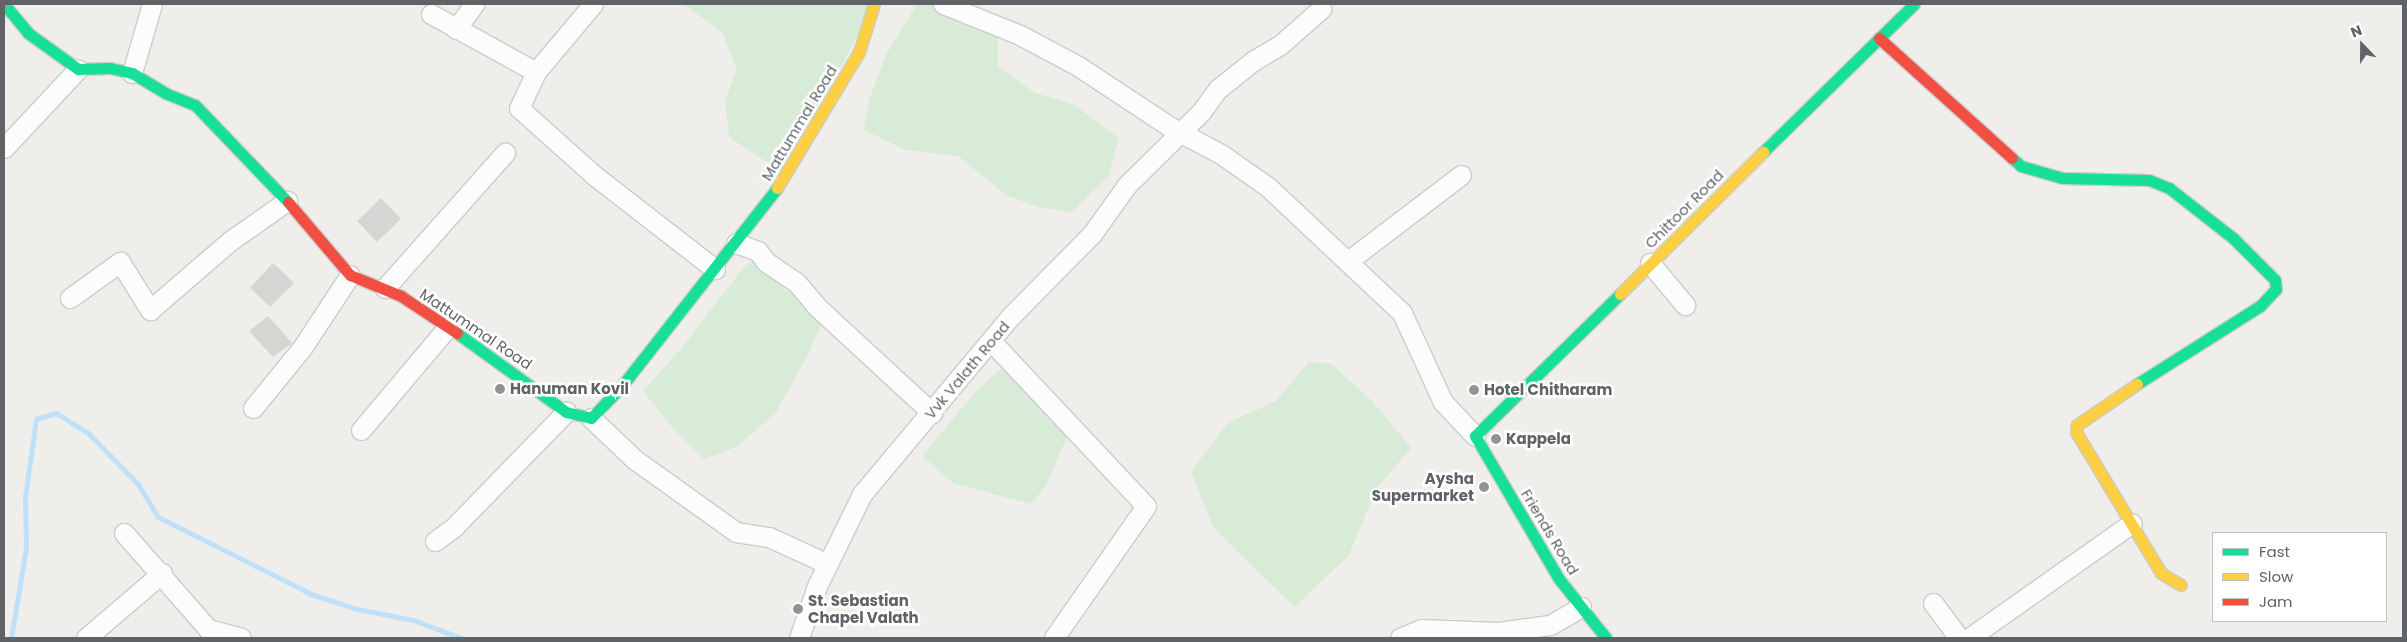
<!DOCTYPE html>
<style>
body{margin:0}
#map{position:relative;width:2407px;height:642px;overflow:hidden;background:#efeeea;font-family:Poppins,sans-serif}
div>[style]{position:absolute}
.green>*{inset:0;background:#d8ebd6}
.stream>*{height:5px;margin:-2.5px;padding:0 2.5px;transform-origin:2.5px;border-radius:2.5px;background:#bfe0f9}
.building>*{inset:0;background:#d6d5d3}
.roads{filter:drop-shadow(1px 0 #cbcccc) drop-shadow(-1px 0 #cbcccc) drop-shadow(0 1px #cbcccc) drop-shadow(0 -1px #cbcccc)}
.street>*{height:19px;margin:-9.5px;padding:0 9.5px;transform-origin:9.5px;border-radius:9.5px;background:#fdfcfc}
.fast>*{height:11px;margin:-5.5px;padding:0 5.5px;transform-origin:5.5px;border-radius:5.5px;background:#16e098}
.slow>*{height:11px;margin:-5.5px;padding:0 5.5px;transform-origin:5.5px;border-radius:5.5px;background:#ffcf43}
.jam>*{height:11px;margin:-5.5px;padding:0 5.5px;transform-origin:5.5px;border-radius:5.5px;background:#f24e42}
.dots>*{width:14px;height:14px;translate:-50% -50%;box-sizing:border-box;border:2px solid #fff;border-radius:50%}
span{translate:-50% -50%;white-space:nowrap;text-align:center;line-height:1.15;-webkit-text-stroke:5px #fff;paint-order:stroke}
.street-label{font-size:15px;color:#5f6368}
.poi-label{font-size:15px;color:#5f6368;font-weight:700}
.left{translate:0 -50%;text-align:left}
.right{translate:-100% -50%;text-align:right}
.frame{position:absolute;inset:0;border:5px solid #5f6368;pointer-events:none}
.legend{position:absolute;left:2212px;top:532px;width:175px;height:90px;box-sizing:border-box;background:#fff;border:1px solid #bfc1c3;margin:0;padding:6px 9px;list-style:none;font-size:15px;color:#5f6368}
.legend li{display:flex;align-items:center;gap:10px;height:25px}
.legend b{width:25px;border:1px solid #bfc1c3}
.north{position:absolute;left:2337px;top:20px;width:50px;height:50px;-webkit-text-stroke:4px #fff;paint-order:stroke;rotate:338deg;font-size:14px;font-weight:700;line-height:20px;text-align:center;color:#5f6368}
.north::after{content:'';display:block;margin:auto;width:18px;height:22px;background:#5f6368;clip-path:polygon(50% 0,100% 100%,50% 72%,0 100%)}
</style>
<div id="map">
<div class="green">
<div style="clip-path:polygon(683px 4px,874px 4px,785px 174px,729px 137px,725px 100px,737px 70px,722px 32px)"></div>
<div style="clip-path:polygon(917px 4px,943px 4px,998px 26px,998px 66px,1033px 92px,1074px 105px,1119px 138px,1108px 177px,1072px 212px,1038px 207px,1006px 195px,958px 156px,906px 150px,864px 130px,869px 100px,887px 53px)"></div>
<div style="clip-path:polygon(756px 258px,777px 275px,784px 290px,813px 303px,822px 321px,809px 353px,775px 414px,736px 447px,704px 459px,671px 426px,643px 391px,684px 345px,744px 267px)"></div>
<div style="clip-path:polygon(1309px 362px,1332px 364px,1373px 402px,1411px 448px,1376px 489px,1349px 555px,1294px 607px,1213px 527px,1191px 471px,1229px 422px,1276px 401px)"></div>
<div style="clip-path:polygon(1001px 369px,1020px 371px,1069px 432px,1047px 484px,1031px 504px,953px 483px,922px 456px,976px 391px)"></div>
</div>
<div class="stream">
<div style="left:11px;top:638px;width:92px;rotate:-80.6deg"></div>
<div style="left:26px;top:547px;width:50px;rotate:-91.1deg"></div>
<div style="left:25px;top:497px;width:79px;rotate:-82deg"></div>
<div style="left:36px;top:419px;width:21px;rotate:-17deg"></div>
<div style="left:56px;top:413px;width:39px;rotate:32deg"></div>
<div style="left:89px;top:434px;width:70px;rotate:45.6deg"></div>
<div style="left:138px;top:484px;width:39px;rotate:59deg"></div>
<div style="left:158px;top:517px;width:171px;rotate:26.7deg"></div>
<div style="left:311px;top:594px;width:48px;rotate:18.1deg"></div>
<div style="left:357px;top:609px;width:57px;rotate:11.1deg"></div>
<div style="left:413px;top:620px;width:51px;rotate:20.6deg"></div>
</div>
<div class="building">
<div style="clip-path:polygon(381px 198px,401px 219px,377px 242px,357px 221px)"></div>
<div style="clip-path:polygon(273px 263px,294px 283px,270px 307px,250px 288px)"></div>
<div style="clip-path:polygon(268px 316px,292px 343px,273px 357px,249px 331px)"></div>
</div>
<div class="roads">
<div class="street">
<div style="left:593px;top:4px;width:89px;rotate:130deg"></div>
<div style="left:536px;top:72px;width:40px;rotate:115deg"></div>
<div style="left:519px;top:108px;width:102px;rotate:41.8deg"></div>
<div style="left:595px;top:176px;width:152px;rotate:37.8deg"></div>
<div style="left:943px;top:4px;width:83px;rotate:21.9deg"></div>
<div style="left:1020px;top:35px;width:66px;rotate:28.1deg"></div>
<div style="left:1078px;top:66px;width:113px;rotate:33.4deg"></div>
<div style="left:1172px;top:128px;width:55px;rotate:28deg"></div>
<div style="left:1221px;top:154px;width:57px;rotate:35.1deg"></div>
<div style="left:1268px;top:187px;width:184px;rotate:43.2deg"></div>
<div style="left:1402px;top:313px;width:98px;rotate:65.3deg"></div>
<div style="left:1443px;top:402px;width:47px;rotate:46.7deg"></div>
<div style="left:431px;top:14px;width:120px;rotate:28.9deg"></div>
<div style="left:456px;top:29px;width:31px;rotate:-54deg"></div>
<div style="left:132px;top:73px;width:72px;rotate:-73.8deg"></div>
<div style="left:4px;top:148px;width:108px;rotate:-46.9deg"></div>
<div style="left:736px;top:243px;width:23px;rotate:20deg"></div>
<div style="left:758px;top:251px;width:14px;rotate:54deg"></div>
<div style="left:766px;top:262px;width:37px;rotate:34deg"></div>
<div style="left:797px;top:283px;width:30px;rotate:50deg"></div>
<div style="left:816px;top:306px;width:158px;rotate:42.7deg"></div>
<div style="left:1348px;top:261px;width:142px;rotate:-37.3deg"></div>
<div style="left:1650px;top:263px;width:55px;rotate:50.2deg"></div>
<div style="left:385px;top:288px;width:181px;rotate:-48.4deg"></div>
<div style="left:70px;top:298px;width:62px;rotate:-35.8deg"></div>
<div style="left:120px;top:262px;width:57px;rotate:58deg"></div>
<div style="left:150px;top:310px;width:106px;rotate:-40.8deg"></div>
<div style="left:230px;top:241px;width:70px;rotate:-35.1deg"></div>
<div style="left:991px;top:341px;width:226px;rotate:46.8deg"></div>
<div style="left:1146px;top:506px;width:161px;rotate:124.9deg"></div>
<div style="left:253px;top:408px;width:77px;rotate:-50.8deg"></div>
<div style="left:302px;top:348px;width:87px;rotate:-56.7deg"></div>
<div style="left:591px;top:418px;width:59px;rotate:43.6deg"></div>
<div style="left:634px;top:459px;width:125px;rotate:35.6deg"></div>
<div style="left:736px;top:532px;width:33px;rotate:9deg"></div>
<div style="left:769px;top:537px;width:65px;rotate:24.6deg"></div>
<div style="left:361px;top:430px;width:133px;rotate:-49.9deg"></div>
<div style="left:124px;top:533px;width:128px;rotate:48.8deg"></div>
<div style="left:208px;top:629px;width:34px;rotate:15deg"></div>
<div style="left:435px;top:541px;width:24px;rotate:-36deg"></div>
<div style="left:454px;top:527px;width:161px;rotate:-45.8deg"></div>
<div style="left:1933px;top:603px;width:44px;rotate:53.4deg"></div>
<div style="left:86px;top:638px;width:100px;rotate:-40.5deg"></div>
<div style="left:799px;top:638px;width:55px;rotate:-70.9deg"></div>
<div style="left:817px;top:586px;width:102px;rotate:-63.9deg"></div>
<div style="left:862px;top:494px;width:232px;rotate:-50.1deg"></div>
<div style="left:1011px;top:316px;width:115px;rotate:-45.4deg"></div>
<div style="left:1092px;top:234px;width:60px;rotate:-54.5deg"></div>
<div style="left:1127px;top:185px;width:104px;rotate:-44.6deg"></div>
<div style="left:1201px;top:112px;width:29px;rotate:-54deg"></div>
<div style="left:1218px;top:89px;width:45px;rotate:-38.7deg"></div>
<div style="left:1253px;top:61px;width:31px;rotate:-31deg"></div>
<div style="left:1280px;top:45px;width:55px;rotate:-41.3deg"></div>
<div style="left:1400px;top:638px;width:23px;rotate:-23deg"></div>
<div style="left:1421px;top:629px;width:77px;rotate:2.2deg"></div>
<div style="left:1498px;top:632px;width:52px;rotate:-7.7deg"></div>
<div style="left:1550px;top:625px;width:36px;rotate:-30deg"></div>
<div style="left:1969px;top:638px;width:199px;rotate:-35.2deg"></div>
</div>
<div class="fast">
<div style="left:4px;top:4px;width:38px;rotate:50deg"></div>
<div style="left:28px;top:33px;width:62px;rotate:35.8deg"></div>
<div style="left:78px;top:69px;width:32px;rotate:-2deg"></div>
<div style="left:110px;top:68px;width:23px;rotate:13deg"></div>
<div style="left:132px;top:73px;width:39px;rotate:31deg"></div>
<div style="left:165px;top:93px;width:32px;rotate:22deg"></div>
<div style="left:195px;top:105px;width:134px;rotate:46.2deg"></div>
<div style="left:1763px;top:152px;width:211px;rotate:-44.4deg"></div>
<div style="left:2012px;top:158px;width:12px;rotate:42deg"></div>
<div style="left:2021px;top:166px;width:43px;rotate:16.3deg"></div>
<div style="left:2062px;top:178px;width:87px;rotate:1.3deg"></div>
<div style="left:2149px;top:180px;width:22px;rotate:22deg"></div>
<div style="left:2169px;top:188px;width:81px;rotate:38deg"></div>
<div style="left:2233px;top:238px;width:59px;rotate:45deg"></div>
<div style="left:2275px;top:280px;width:9px;rotate:84deg"></div>
<div style="left:2276px;top:289px;width:23px;rotate:133deg"></div>
<div style="left:2260px;top:306px;width:146px;rotate:147.6deg"></div>
<div style="left:457px;top:333px;width:135px;rotate:35.9deg"></div>
<div style="left:566px;top:412px;width:26px;rotate:13deg"></div>
<div style="left:591px;top:418px;width:43px;rotate:-45.9deg"></div>
<div style="left:621px;top:387px;width:253px;rotate:-51.9deg"></div>
<div style="left:1606px;top:638px;width:75px;rotate:-128.5deg"></div>
<div style="left:1559px;top:579px;width:166px;rotate:-120.4deg"></div>
<div style="left:1475px;top:436px;width:203px;rotate:-44.4deg"></div>
</div>
<div class="slow">
<div style="left:777px;top:188px;width:159px;rotate:-58.9deg"></div>
<div style="left:859px;top:52px;width:50px;rotate:-72.6deg"></div>
<div style="left:1620px;top:294px;width:202px;rotate:-44.8deg"></div>
<div style="left:2137px;top:384px;width:73px;rotate:145.7deg"></div>
<div style="left:2077px;top:425px;width:7px;rotate:98deg"></div>
<div style="left:2076px;top:432px;width:165px;rotate:58.9deg"></div>
<div style="left:2161px;top:573px;width:23px;rotate:31deg"></div>
</div>
<div class="jam">
<div style="left:1879px;top:38px;width:179px;rotate:42.1deg"></div>
<div style="left:288px;top:202px;width:96px;rotate:49.7deg"></div>
<div style="left:350px;top:275px;width:55px;rotate:22.4deg"></div>
<div style="left:401px;top:296px;width:67px;rotate:33.5deg"></div>
</div>
</div>
<div class="dots">
<div style="left:500px;top:389px;background:#919496"></div>
<div style="left:1474px;top:390px;background:#919496"></div>
<div style="left:1496px;top:439px;background:#919496"></div>
<div style="left:1484px;top:487px;background:#919496"></div>
<div style="left:798px;top:609px;background:#919496"></div>
</div>
<div class="street-label">
<span style="left:799px;top:123px;rotate:-59deg">Mattummal Road</span>
<span style="left:1684px;top:209px;rotate:-45deg">Chittoor Road</span>
<span style="left:476px;top:329px;rotate:34deg">Mattummal Road</span>
<span style="left:967px;top:370px;rotate:-50deg">Vvk Valath Road</span>
<span style="left:1550px;top:532px;rotate:59deg">Friends Road</span>
</div>
<div class="poi-label">
<span class="left" style="left:510px;top:389px">Hanuman Kovil</span>
<span class="left" style="left:1484px;top:390px">Hotel Chitharam</span>
<span class="left" style="left:1506px;top:439px">Kappela</span>
<span class="right" style="left:1474px;top:487px">Aysha<br>Supermarket</span>
<span class="left" style="left:808px;top:609px">St. Sebastian<br>Chapel Valath</span>
</div>
<div class="frame"></div>
<ul class="legend">
<li><b style="height:6px;background:#16e098"></b>Fast</li>
<li><b style="height:6px;background:#ffcf43"></b>Slow</li>
<li><b style="height:6px;background:#f24e42"></b>Jam</li>
</ul>
<div class="north">N</div>
</div>
